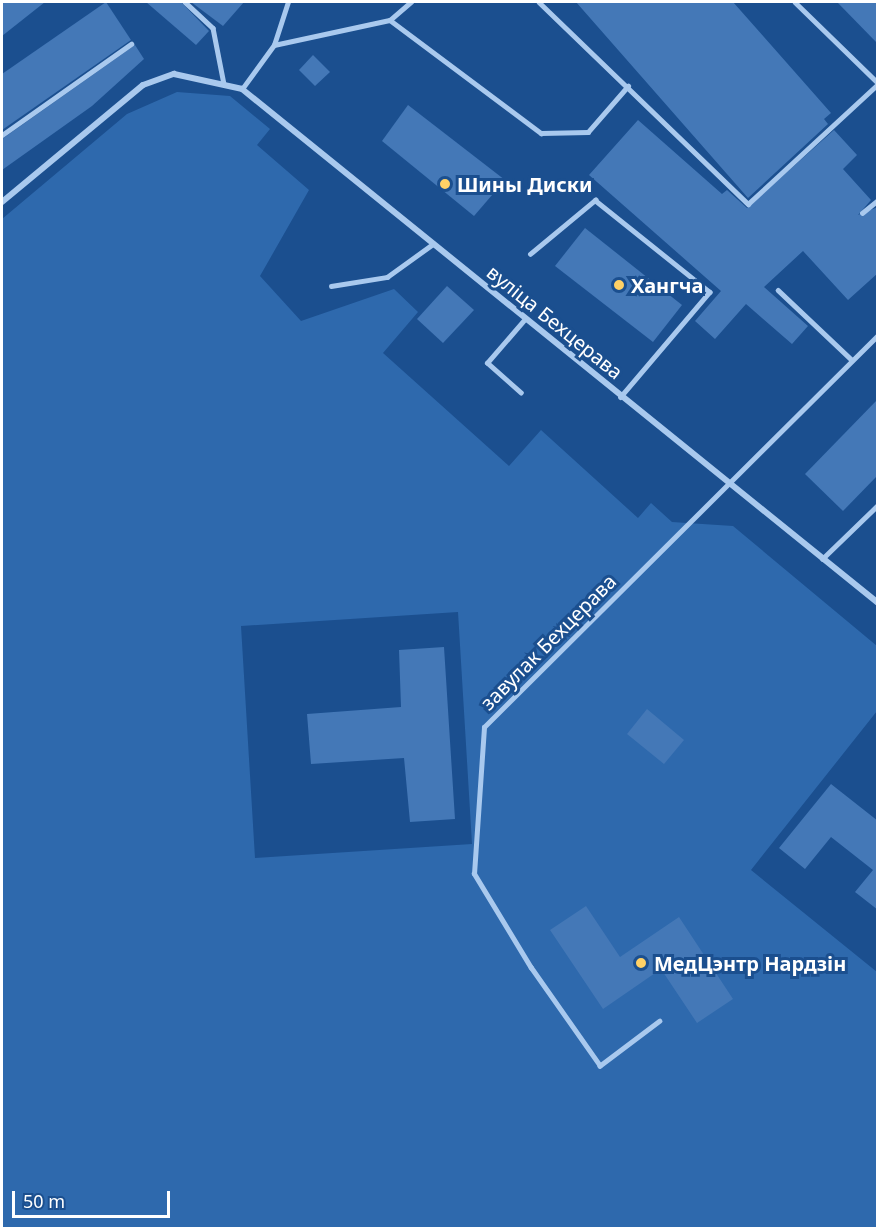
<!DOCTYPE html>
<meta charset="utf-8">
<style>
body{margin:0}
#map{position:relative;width:879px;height:1230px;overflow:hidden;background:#1b4f8f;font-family:"Noto Sans",sans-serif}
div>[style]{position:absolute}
.green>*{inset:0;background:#2e69ad}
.building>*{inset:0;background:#4478b7}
.service>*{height:4.5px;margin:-2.25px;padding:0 2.25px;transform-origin:2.25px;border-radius:2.25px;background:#a9c9ee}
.minor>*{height:6px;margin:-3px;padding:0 3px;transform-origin:3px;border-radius:3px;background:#a9c9ee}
.dots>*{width:16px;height:16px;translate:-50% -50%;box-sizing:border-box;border:3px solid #1b4f8f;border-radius:50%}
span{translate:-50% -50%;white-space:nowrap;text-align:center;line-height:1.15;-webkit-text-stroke:6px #1b4f8f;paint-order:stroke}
.poi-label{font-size:20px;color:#fff;font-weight:700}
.left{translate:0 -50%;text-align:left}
.street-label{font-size:20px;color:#fff}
.frame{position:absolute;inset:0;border:3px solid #fff;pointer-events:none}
.scale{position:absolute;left:12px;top:1191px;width:158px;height:27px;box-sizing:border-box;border:3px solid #fff;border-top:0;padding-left:8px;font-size:18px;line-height:21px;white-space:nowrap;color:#fff;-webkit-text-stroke:4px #1b4f8f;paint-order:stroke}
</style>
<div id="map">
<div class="green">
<div style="clip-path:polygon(evenodd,177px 92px,230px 96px,270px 129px,257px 145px,309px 190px,260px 276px,301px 321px,394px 289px,418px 312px,383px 353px,509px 466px,541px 430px,638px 518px,651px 503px,672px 522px,733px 526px,877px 646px,877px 711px,751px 870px,877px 972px,877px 1228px,2px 1228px,2px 219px,127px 114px,177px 92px,458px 612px,472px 844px,255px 858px,241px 626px,458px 612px)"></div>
</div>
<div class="building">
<div style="clip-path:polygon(2px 2px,45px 2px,2px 36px)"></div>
<div style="clip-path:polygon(106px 2px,131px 40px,2px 130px,2px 74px)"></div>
<div style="clip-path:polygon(146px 2px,181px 2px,209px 31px,196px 45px)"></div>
<div style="clip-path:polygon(191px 2px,244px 2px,223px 26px)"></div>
<div style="clip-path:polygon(576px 2px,733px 2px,831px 113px,824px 119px,828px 124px,748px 198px)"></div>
<div style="clip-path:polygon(837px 2px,878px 2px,878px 44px)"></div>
<div style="clip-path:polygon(135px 45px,144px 59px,92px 106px,2px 170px,2px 139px)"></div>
<div style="clip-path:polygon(313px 55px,330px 72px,315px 86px,299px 70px)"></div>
<div style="clip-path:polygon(408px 105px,505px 180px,474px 216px,382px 141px)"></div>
<div style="clip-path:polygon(638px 120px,722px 194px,727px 190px,747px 208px,834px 130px,857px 155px,843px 169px,871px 200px,858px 215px,878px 207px,878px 273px,848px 300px,803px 251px,764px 287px,808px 326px,792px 344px,746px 304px,715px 339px,695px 321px,721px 291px,589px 175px)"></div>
<div style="clip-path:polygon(585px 228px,682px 305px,653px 342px,555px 266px)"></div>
<div style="clip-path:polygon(447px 286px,474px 310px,443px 343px,417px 319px)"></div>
<div style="clip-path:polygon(878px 399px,878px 475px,843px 511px,805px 474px)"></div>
<div style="clip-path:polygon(444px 647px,455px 819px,410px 822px,404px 758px,311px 764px,307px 714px,401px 707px,399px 650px)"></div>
<div style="clip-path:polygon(647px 709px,684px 740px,664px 764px,627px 734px)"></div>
<div style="clip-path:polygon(831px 784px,878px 821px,878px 910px,855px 892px,873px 870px,831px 837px,805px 869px,779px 848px)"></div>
<div style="clip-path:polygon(586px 906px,620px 957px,679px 917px,733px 999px,697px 1023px,661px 969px,603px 1009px,550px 930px)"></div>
</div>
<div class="service">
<div style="left:185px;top:2px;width:38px;rotate:43deg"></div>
<div style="left:213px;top:28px;width:57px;rotate:78.9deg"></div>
<div style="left:539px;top:2px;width:291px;rotate:44deg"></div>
<div style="left:748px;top:204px;width:177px;rotate:-42.7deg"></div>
<div style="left:795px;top:2px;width:116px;rotate:44.3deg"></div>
<div style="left:390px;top:20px;width:28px;rotate:-41deg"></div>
<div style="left:274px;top:45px;width:45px;rotate:-72deg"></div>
<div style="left:242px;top:89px;width:54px;rotate:-54deg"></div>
<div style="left:274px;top:45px;width:119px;rotate:-12.2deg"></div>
<div style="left:390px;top:20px;width:189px;rotate:36.8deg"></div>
<div style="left:541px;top:133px;width:47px;rotate:-1.2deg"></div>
<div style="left:588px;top:132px;width:61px;rotate:-49deg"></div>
<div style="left:2px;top:135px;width:158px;rotate:-35.2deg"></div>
<div style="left:862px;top:213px;width:21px;rotate:-39deg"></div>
<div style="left:530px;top:254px;width:85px;rotate:-39.7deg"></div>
<div style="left:595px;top:200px;width:147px;rotate:38.7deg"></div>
<div style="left:710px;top:292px;width:138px;rotate:130.3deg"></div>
<div style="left:331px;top:286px;width:57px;rotate:-9.1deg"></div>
<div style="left:387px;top:277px;width:57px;rotate:-35.7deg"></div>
<div style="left:778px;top:290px;width:102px;rotate:43.4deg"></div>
<div style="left:521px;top:393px;width:45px;rotate:-138.6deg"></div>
<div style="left:487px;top:363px;width:58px;rotate:-49.2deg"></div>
<div style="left:822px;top:559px;width:78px;rotate:-44deg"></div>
<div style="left:660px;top:1021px;width:75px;rotate:143.1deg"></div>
<div style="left:600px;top:1066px;width:120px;rotate:-125.1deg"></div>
<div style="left:531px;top:968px;width:110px;rotate:-121.2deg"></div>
<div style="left:474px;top:874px;width:147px;rotate:-86.1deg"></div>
<div style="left:484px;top:727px;width:556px;rotate:-44.85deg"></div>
</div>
<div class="minor">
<div style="left:2px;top:202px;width:183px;rotate:-39.7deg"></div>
<div style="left:143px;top:85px;width:33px;rotate:-20deg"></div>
<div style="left:174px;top:74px;width:70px;rotate:12.4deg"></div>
<div style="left:242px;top:89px;width:818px;rotate:38.94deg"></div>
</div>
<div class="dots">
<div style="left:445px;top:184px;background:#ffd166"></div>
<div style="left:619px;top:285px;background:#ffd166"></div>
<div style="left:641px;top:963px;background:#ffd166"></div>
</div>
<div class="poi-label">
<span class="left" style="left:457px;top:184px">Шины Диски</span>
<span class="left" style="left:631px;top:285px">Хангча</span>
<span class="left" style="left:654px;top:963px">МедЦэнтр Нардзін</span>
</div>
<div class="street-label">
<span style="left:555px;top:322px;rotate:39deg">вуліца Бехцерава</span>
<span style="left:548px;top:642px;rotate:-45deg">завулак Бехцерава</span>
</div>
<div class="frame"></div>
<div class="scale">50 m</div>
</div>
